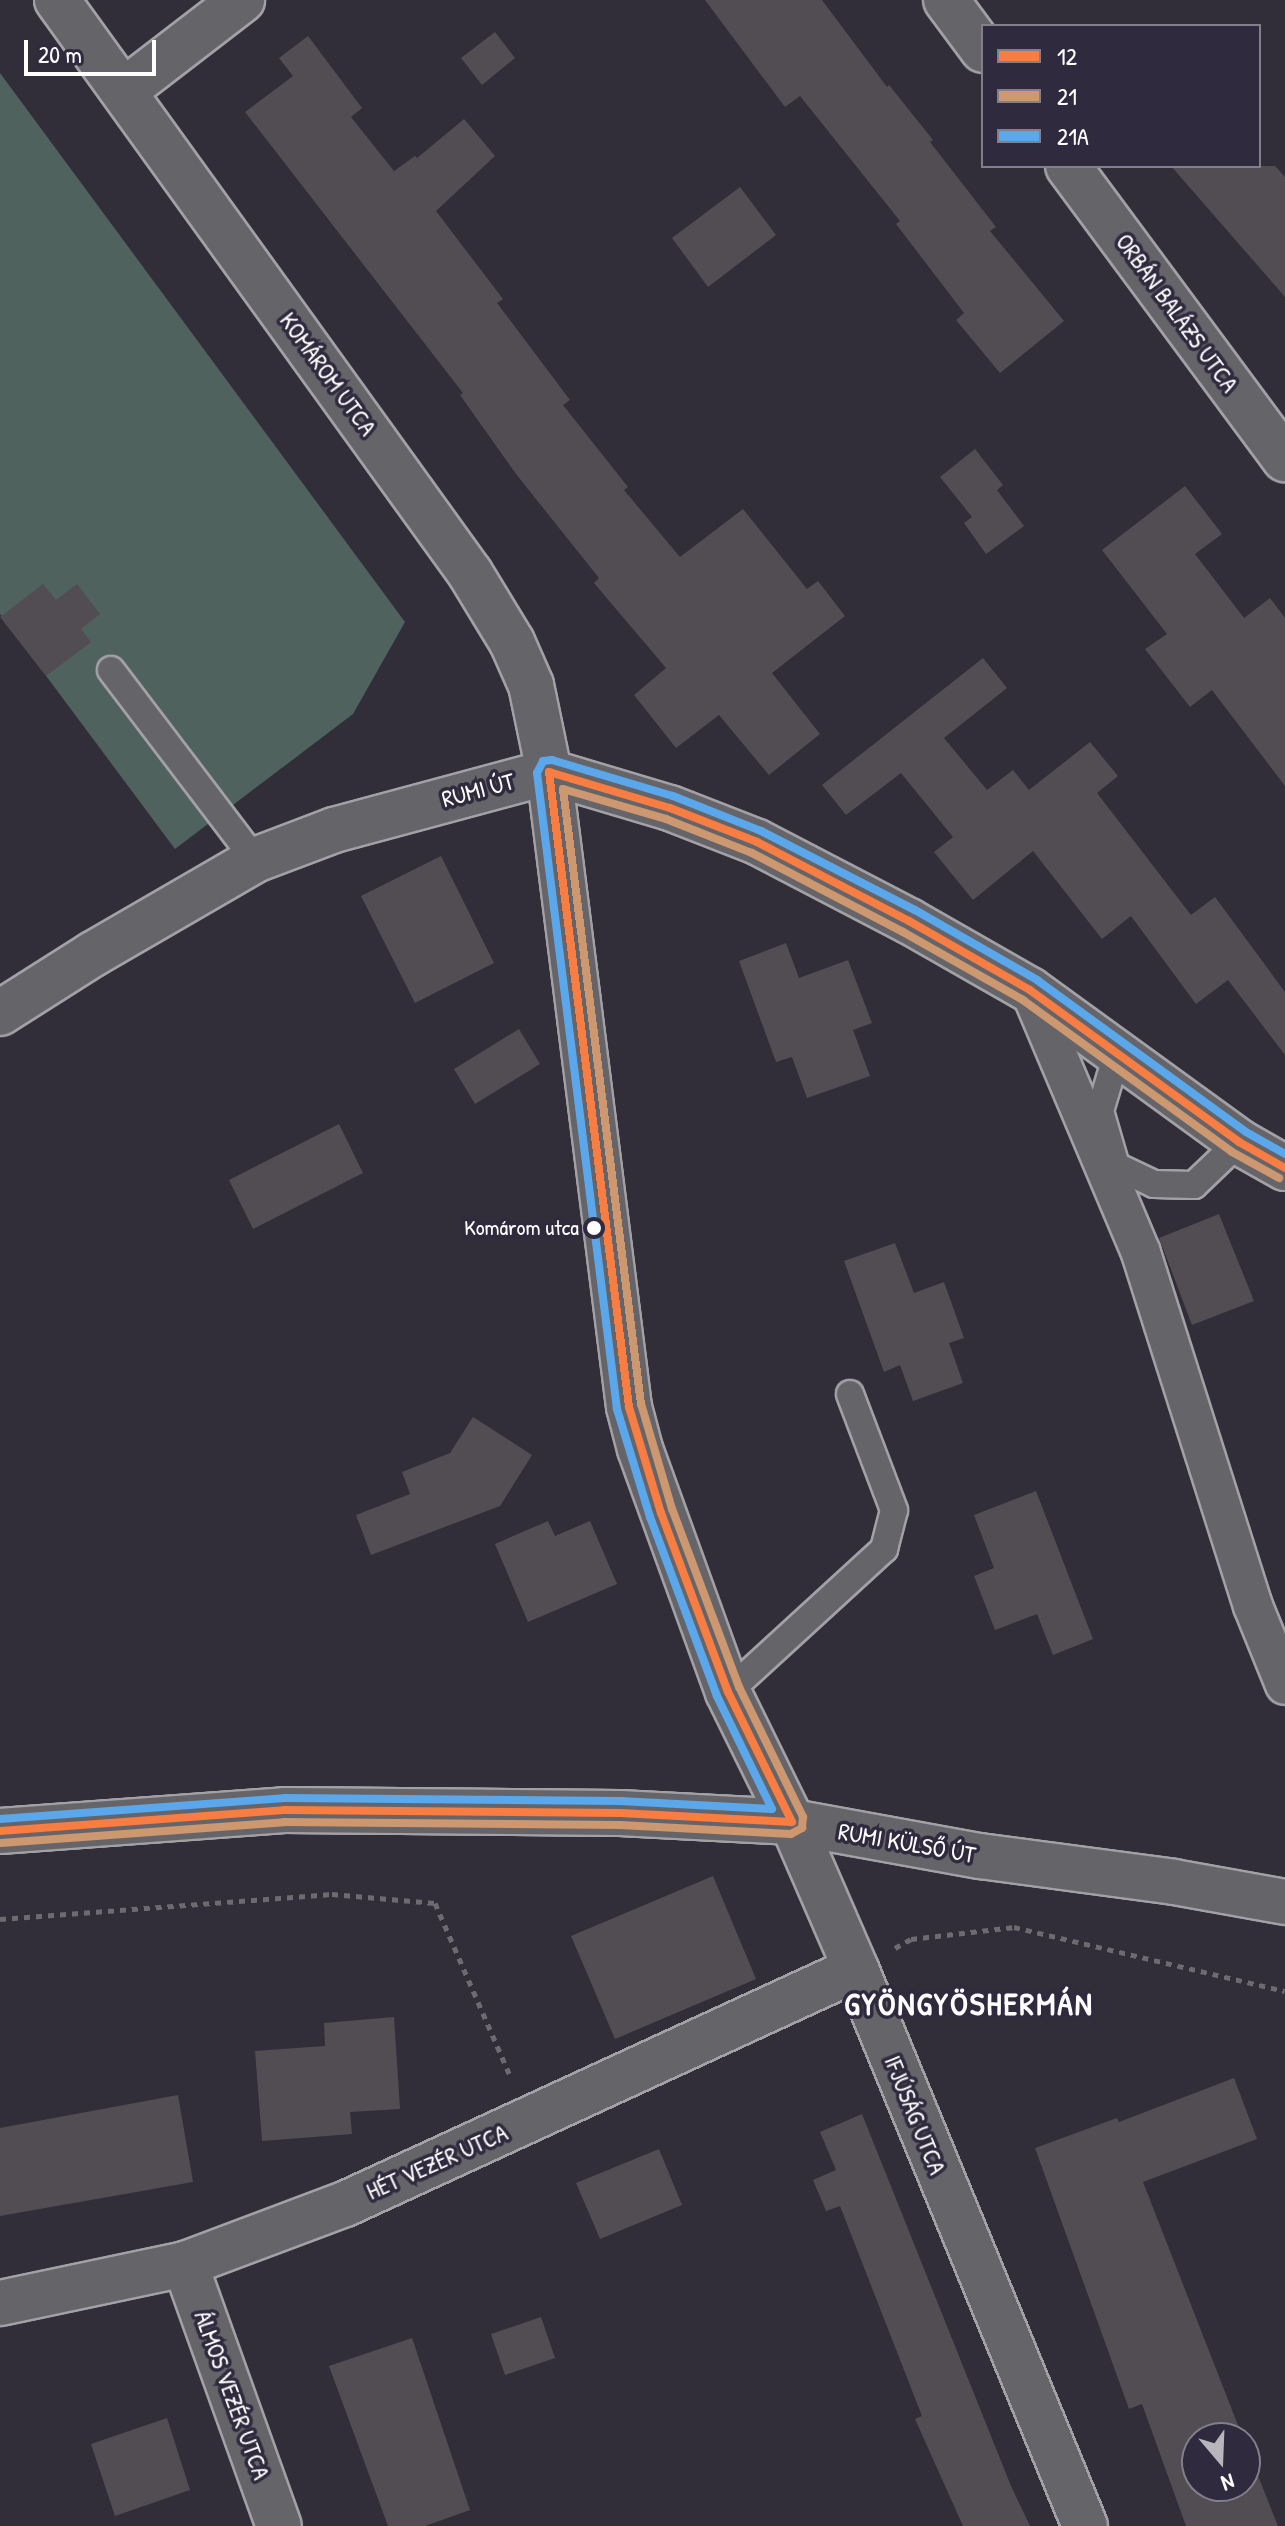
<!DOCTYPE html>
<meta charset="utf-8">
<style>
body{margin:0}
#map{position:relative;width:1285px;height:2526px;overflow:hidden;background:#312e39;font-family:"Patrick Hand",sans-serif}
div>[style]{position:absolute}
.green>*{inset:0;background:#50625e}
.building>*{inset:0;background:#524d52}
.path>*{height:5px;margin-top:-2.5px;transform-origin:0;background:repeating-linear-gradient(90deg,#6d6b71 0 6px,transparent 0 12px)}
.roads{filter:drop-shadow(2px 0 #a2a1a6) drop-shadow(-2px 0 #a2a1a6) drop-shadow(0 2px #a2a1a6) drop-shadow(0 -2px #a2a1a6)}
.service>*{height:26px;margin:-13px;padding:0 13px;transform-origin:13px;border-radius:13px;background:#656469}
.pedestrian>*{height:38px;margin:-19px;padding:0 19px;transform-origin:19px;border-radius:19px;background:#656469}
.minor>*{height:44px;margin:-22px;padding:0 22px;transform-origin:22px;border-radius:22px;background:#656469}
.tertiary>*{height:44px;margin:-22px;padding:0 22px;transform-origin:22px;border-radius:22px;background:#656469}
.bus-1>*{height:8px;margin:-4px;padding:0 4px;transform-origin:4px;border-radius:4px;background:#f77d43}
.bus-2>*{height:8px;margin:-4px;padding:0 4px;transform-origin:4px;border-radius:4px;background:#cd976f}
.bus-3>*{height:8px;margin:-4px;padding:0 4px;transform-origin:4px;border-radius:4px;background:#5aa8eb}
.dots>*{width:22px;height:22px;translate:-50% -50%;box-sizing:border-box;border:4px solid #2f2a3d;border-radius:50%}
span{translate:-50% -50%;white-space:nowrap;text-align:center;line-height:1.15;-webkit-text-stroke:7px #2f2a3d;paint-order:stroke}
.bus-label{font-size:22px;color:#fff}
.right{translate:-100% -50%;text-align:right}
.street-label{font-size:24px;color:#fff}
.district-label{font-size:32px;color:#fff;font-weight:700;letter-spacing:2px}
.legend{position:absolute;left:981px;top:24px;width:280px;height:144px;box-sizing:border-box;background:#2f2a3d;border:2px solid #827f8b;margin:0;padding:10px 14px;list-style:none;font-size:24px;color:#fff}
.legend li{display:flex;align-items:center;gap:16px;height:40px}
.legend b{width:40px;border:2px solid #827f8b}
.north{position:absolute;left:1181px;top:2422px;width:80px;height:80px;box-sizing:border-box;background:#2f2a3d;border:2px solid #827f8b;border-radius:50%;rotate:161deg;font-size:22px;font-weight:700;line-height:32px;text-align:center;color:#fff}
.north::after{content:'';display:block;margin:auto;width:28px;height:36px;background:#b7b6ba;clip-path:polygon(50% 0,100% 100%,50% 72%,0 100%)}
.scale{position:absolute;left:24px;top:40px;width:132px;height:36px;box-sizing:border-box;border:4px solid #fff;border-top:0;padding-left:10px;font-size:24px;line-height:28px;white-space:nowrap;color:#fff;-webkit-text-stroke:6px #2f2a3d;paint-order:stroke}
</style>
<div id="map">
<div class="green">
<div style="clip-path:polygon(0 73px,405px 622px,353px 714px,175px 849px,0 614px)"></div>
</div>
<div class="building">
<div style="clip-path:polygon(705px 0,822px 0,887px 87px,889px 85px,933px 140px,930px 142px,996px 227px,990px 231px,1064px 321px,1000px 373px,956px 320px,964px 313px,896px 224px,900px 221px,800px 96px,785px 107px)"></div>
<div style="clip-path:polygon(495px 32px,515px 58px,482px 85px,461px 58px)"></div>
<div style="clip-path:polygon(308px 36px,362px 108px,351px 117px,394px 171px,415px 156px,417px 158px,464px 119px,495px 156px,436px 211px,503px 299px,497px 303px,570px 400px,563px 405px,628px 487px,624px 490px,680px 557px,743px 509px,807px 589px,818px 581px,845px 616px,772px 673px,820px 734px,769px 775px,719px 715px,676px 748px,634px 695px,666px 668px,594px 583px,599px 578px,516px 474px,460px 395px,463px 393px,245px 112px,293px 76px,279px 58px)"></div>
<div style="clip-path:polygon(1171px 166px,1275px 166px,1285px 177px,1285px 297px)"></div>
<div style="clip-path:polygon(740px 187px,776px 235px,708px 287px,672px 238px)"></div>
<div style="clip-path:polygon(975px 449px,1003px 485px,997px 490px,1024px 526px,986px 554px,964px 523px,972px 517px,940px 477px)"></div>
<div style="clip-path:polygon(1185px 486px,1222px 534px,1195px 554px,1244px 618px,1270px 598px,1285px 618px,1285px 786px,1212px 690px,1190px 707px,1145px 649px,1167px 634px,1102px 550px)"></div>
<div style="clip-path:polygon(43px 584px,56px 600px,77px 584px,100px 614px,81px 629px,91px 642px,46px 676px,0 617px)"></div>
<div style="clip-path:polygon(983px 658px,1007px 688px,944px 738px,987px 790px,1013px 770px,1029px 790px,1090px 742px,1118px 776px,1097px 793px,1191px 915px,1215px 897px,1285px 992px,1285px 1055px,1228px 980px,1196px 1004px,1131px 916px,1102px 939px,1033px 851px,973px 900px,934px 852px,953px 837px,901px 773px,846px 815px,822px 785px)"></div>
<div style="clip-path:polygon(441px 856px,494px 963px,415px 1003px,361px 896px)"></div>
<div style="clip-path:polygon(786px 943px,799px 978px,848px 960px,872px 1023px,853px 1030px,870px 1076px,807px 1098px,792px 1057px,776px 1062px,739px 961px)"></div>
<div style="clip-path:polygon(519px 1029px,540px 1064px,475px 1104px,454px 1069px)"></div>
<div style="clip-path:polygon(339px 1124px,363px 1173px,253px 1229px,229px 1180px)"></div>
<div style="clip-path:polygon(1219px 1214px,1254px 1301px,1192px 1325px,1159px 1238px)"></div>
<div style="clip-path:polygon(895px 1243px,914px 1293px,944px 1282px,964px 1338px,949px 1343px,963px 1383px,913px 1401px,900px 1365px,884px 1372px,844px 1261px)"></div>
<div style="clip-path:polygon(473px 1417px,532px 1455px,500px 1506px,371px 1555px,356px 1515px,410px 1494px,402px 1472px,450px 1453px)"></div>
<div style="clip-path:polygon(1036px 1491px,1093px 1639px,1053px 1655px,1037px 1614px,995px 1630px,974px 1576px,994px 1568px,974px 1515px)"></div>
<div style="clip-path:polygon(548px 1521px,555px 1536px,590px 1521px,617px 1584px,528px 1622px,495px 1544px)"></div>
<div style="clip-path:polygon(713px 1876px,756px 1979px,615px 2039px,571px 1936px)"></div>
<div style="clip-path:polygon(394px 2017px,400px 2109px,350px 2112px,352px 2134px,262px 2141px,255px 2051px,325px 2046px,324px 2023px)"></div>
<div style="clip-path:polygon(1234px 2078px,1257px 2139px,1143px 2182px,1243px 2438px,1197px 2438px,1197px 2486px,1245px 2486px,1245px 2443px,1278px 2526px,1186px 2526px,1142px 2404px,1129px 2409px,1035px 2148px,1117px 2118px,1119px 2122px)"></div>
<div style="clip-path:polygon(178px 2095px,193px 2182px,0 2216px,0 2128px)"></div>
<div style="clip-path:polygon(862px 2114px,1011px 2486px,1030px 2526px,963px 2526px,915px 2419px,922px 2416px,840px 2206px,826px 2211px,813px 2180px,836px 2170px,820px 2132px)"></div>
<div style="clip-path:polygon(659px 2149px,682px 2205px,600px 2239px,576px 2183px)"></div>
<div style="clip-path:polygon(541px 2317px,555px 2358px,505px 2375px,491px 2334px)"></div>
<div style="clip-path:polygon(412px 2338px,470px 2510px,425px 2526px,388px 2526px,329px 2366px)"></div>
<div style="clip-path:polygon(167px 2418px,190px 2490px,115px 2516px,91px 2444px)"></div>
</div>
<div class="path">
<div style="left:0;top:1919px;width:333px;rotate:-4.3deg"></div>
<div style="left:332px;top:1894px;width:103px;rotate:5deg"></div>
<div style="left:435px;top:1903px;width:191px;rotate:66.5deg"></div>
<div style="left:895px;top:1948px;width:18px;rotate:-29deg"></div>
<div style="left:911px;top:1939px;width:104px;rotate:-6.6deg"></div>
<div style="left:1014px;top:1927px;width:278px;rotate:13.3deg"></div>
</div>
<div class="roads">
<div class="service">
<div style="left:111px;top:670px;width:238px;rotate:52.8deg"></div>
<div style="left:1118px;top:1051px;width:63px;rotate:106.7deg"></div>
<div style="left:1100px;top:1111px;width:57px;rotate:73.8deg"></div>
<div style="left:1116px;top:1166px;width:42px;rotate:25.3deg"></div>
<div style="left:1154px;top:1184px;width:40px;rotate:1.4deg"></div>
<div style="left:1194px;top:1185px;width:62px;rotate:-43.7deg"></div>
<div style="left:728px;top:1692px;width:212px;rotate:-42.5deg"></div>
<div style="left:884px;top:1549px;width:40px;rotate:-75.6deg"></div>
<div style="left:894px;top:1510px;width:124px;rotate:-110.8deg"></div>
</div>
<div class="pedestrian">
<div style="left:1030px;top:990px;width:285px;rotate:67.1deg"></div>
<div style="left:1141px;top:1253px;width:370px;rotate:72.4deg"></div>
<div style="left:1253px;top:1606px;width:85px;rotate:67.9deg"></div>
</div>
<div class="minor">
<div style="left:57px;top:0;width:706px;rotate:54.22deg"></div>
<div style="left:470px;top:573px;width:81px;rotate:58.7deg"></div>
<div style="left:512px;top:642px;width:47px;rotate:66.2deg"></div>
<div style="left:531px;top:685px;width:89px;rotate:78.3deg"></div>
<div style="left:549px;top:772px;width:640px;rotate:82.82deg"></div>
<div style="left:629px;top:1407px;width:43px;rotate:75.3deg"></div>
<div style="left:640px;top:1449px;width:258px;rotate:70.1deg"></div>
<div style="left:728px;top:1692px;width:145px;rotate:63.8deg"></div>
<div style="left:792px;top:1822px;width:160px;rotate:66.5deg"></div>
<div style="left:856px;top:1969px;width:602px;rotate:67.65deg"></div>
<div style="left:946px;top:0;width:62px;rotate:53.5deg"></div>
<div style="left:125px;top:90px;width:148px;rotate:-37.6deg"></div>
<div style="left:1068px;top:166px;width:365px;rotate:53.5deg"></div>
<div style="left:0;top:1013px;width:110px;rotate:-32.4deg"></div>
<div style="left:93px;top:954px;width:187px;rotate:-30.1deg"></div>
<div style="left:255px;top:860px;width:85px;rotate:-20.8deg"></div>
<div style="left:334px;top:830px;width:223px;rotate:-15.1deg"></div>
<div style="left:549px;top:772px;width:126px;rotate:16.6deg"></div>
<div style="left:670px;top:808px;width:93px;rotate:21.3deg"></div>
<div style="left:757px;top:842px;width:171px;rotate:27.5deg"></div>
<div style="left:909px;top:921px;width:139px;rotate:29.7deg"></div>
<div style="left:1030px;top:990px;width:258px;rotate:36deg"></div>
<div style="left:1239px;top:1142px;width:53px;rotate:29.5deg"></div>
<div style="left:185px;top:2264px;width:278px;rotate:70.3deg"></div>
<div style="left:0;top:2303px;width:189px;rotate:-11.9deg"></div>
<div style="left:185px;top:2264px;width:171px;rotate:-20.6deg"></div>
<div style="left:345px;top:2204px;width:562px;rotate:-24.7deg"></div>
</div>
<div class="tertiary">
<div style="left:0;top:1831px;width:285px;rotate:-4.2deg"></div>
<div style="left:284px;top:1810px;width:336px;rotate:0.5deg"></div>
<div style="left:620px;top:1813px;width:172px;rotate:3deg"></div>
<div style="left:792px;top:1822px;width:191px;rotate:10.3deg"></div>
<div style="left:980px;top:1856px;width:196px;rotate:7.6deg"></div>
<div style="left:1174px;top:1882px;width:113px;rotate:10.2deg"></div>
</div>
</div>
<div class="bus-1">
<div style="left:0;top:1831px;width:285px;rotate:-4.2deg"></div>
<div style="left:284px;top:1810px;width:336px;rotate:0.5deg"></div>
<div style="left:620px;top:1813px;width:172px;rotate:3deg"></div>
<div style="left:792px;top:1822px;width:145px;rotate:-116.2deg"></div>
<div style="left:728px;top:1692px;width:191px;rotate:-110.5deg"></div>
<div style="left:661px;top:1513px;width:111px;rotate:-106.8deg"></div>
<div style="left:629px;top:1407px;width:640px;rotate:-97.18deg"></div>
<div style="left:549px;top:772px;width:126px;rotate:16.6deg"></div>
<div style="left:670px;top:808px;width:93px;rotate:21.3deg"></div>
<div style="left:757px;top:842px;width:171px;rotate:27.5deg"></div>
<div style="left:909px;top:921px;width:139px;rotate:29.7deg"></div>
<div style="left:1030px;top:990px;width:258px;rotate:36deg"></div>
<div style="left:1239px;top:1142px;width:53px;rotate:29.5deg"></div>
</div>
<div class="bus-2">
<div style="left:1px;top:1843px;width:284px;rotate:-4.2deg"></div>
<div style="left:284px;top:1822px;width:336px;rotate:0.5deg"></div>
<div style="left:620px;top:1825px;width:171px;rotate:3deg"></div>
<div style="left:791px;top:1834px;width:13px;rotate:-29deg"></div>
<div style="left:802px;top:1828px;width:11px;rotate:-85deg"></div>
<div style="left:803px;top:1817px;width:145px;rotate:-116.2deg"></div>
<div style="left:739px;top:1687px;width:190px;rotate:-110.6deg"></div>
<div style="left:672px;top:1509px;width:109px;rotate:-106.4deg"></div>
<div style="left:641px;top:1404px;width:620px;rotate:-97.23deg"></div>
<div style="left:563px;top:789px;width:107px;rotate:16.2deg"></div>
<div style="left:666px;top:819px;width:92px;rotate:21.6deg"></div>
<div style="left:752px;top:853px;width:170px;rotate:27.6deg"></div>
<div style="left:903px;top:932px;width:138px;rotate:29.5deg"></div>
<div style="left:1023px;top:1000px;width:258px;rotate:36deg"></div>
<div style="left:1232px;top:1152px;width:54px;rotate:29deg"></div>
</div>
<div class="bus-3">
<div style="left:0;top:1819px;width:285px;rotate:-4.2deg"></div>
<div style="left:284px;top:1798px;width:336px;rotate:0.5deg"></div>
<div style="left:620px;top:1801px;width:152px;rotate:3deg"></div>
<div style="left:772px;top:1809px;width:126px;rotate:-116deg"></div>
<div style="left:717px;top:1696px;width:191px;rotate:-110.5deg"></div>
<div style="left:650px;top:1517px;width:113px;rotate:-107deg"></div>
<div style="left:617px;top:1409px;width:641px;rotate:-97.17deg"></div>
<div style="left:537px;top:773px;width:13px;rotate:-63deg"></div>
<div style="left:543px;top:761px;width:9px;rotate:-6deg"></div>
<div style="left:552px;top:760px;width:126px;rotate:16.6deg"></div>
<div style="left:673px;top:796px;width:95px;rotate:21.7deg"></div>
<div style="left:761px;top:831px;width:173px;rotate:27.2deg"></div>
<div style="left:915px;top:910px;width:141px;rotate:29.8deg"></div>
<div style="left:1037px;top:980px;width:258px;rotate:36deg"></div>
<div style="left:1246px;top:1132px;width:45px;rotate:29.4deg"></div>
</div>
<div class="dots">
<div style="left:594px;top:1228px;background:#fff"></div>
</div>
<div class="bus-label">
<span class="right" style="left:579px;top:1228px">Komárom utca</span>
</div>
<div class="street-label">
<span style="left:1177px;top:313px;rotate:54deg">ORBÁN BALÁZS UTCA</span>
<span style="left:328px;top:374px;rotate:54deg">KOMÁROM UTCA</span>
<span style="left:478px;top:790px;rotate:-15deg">RUMI ÚT</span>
<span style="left:907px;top:1843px;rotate:10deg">RUMI KÜLSŐ ÚT</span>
<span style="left:915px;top:2115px;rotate:68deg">IFJÚSÁG UTCA</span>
<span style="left:437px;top:2162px;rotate:-24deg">HÉT VEZÉR UTCA</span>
<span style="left:232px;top:2395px;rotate:70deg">ÁLMOS VEZÉR UTCA</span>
</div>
<div class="district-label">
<span style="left:969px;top:2004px">GYÖNGYÖSHERMÁN</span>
</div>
<ul class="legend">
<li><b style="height:10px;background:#f77d43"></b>12</li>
<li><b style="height:10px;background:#cd976f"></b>21</li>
<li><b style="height:10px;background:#5aa8eb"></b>21A</li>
</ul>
<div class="north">N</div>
<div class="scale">20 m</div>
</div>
